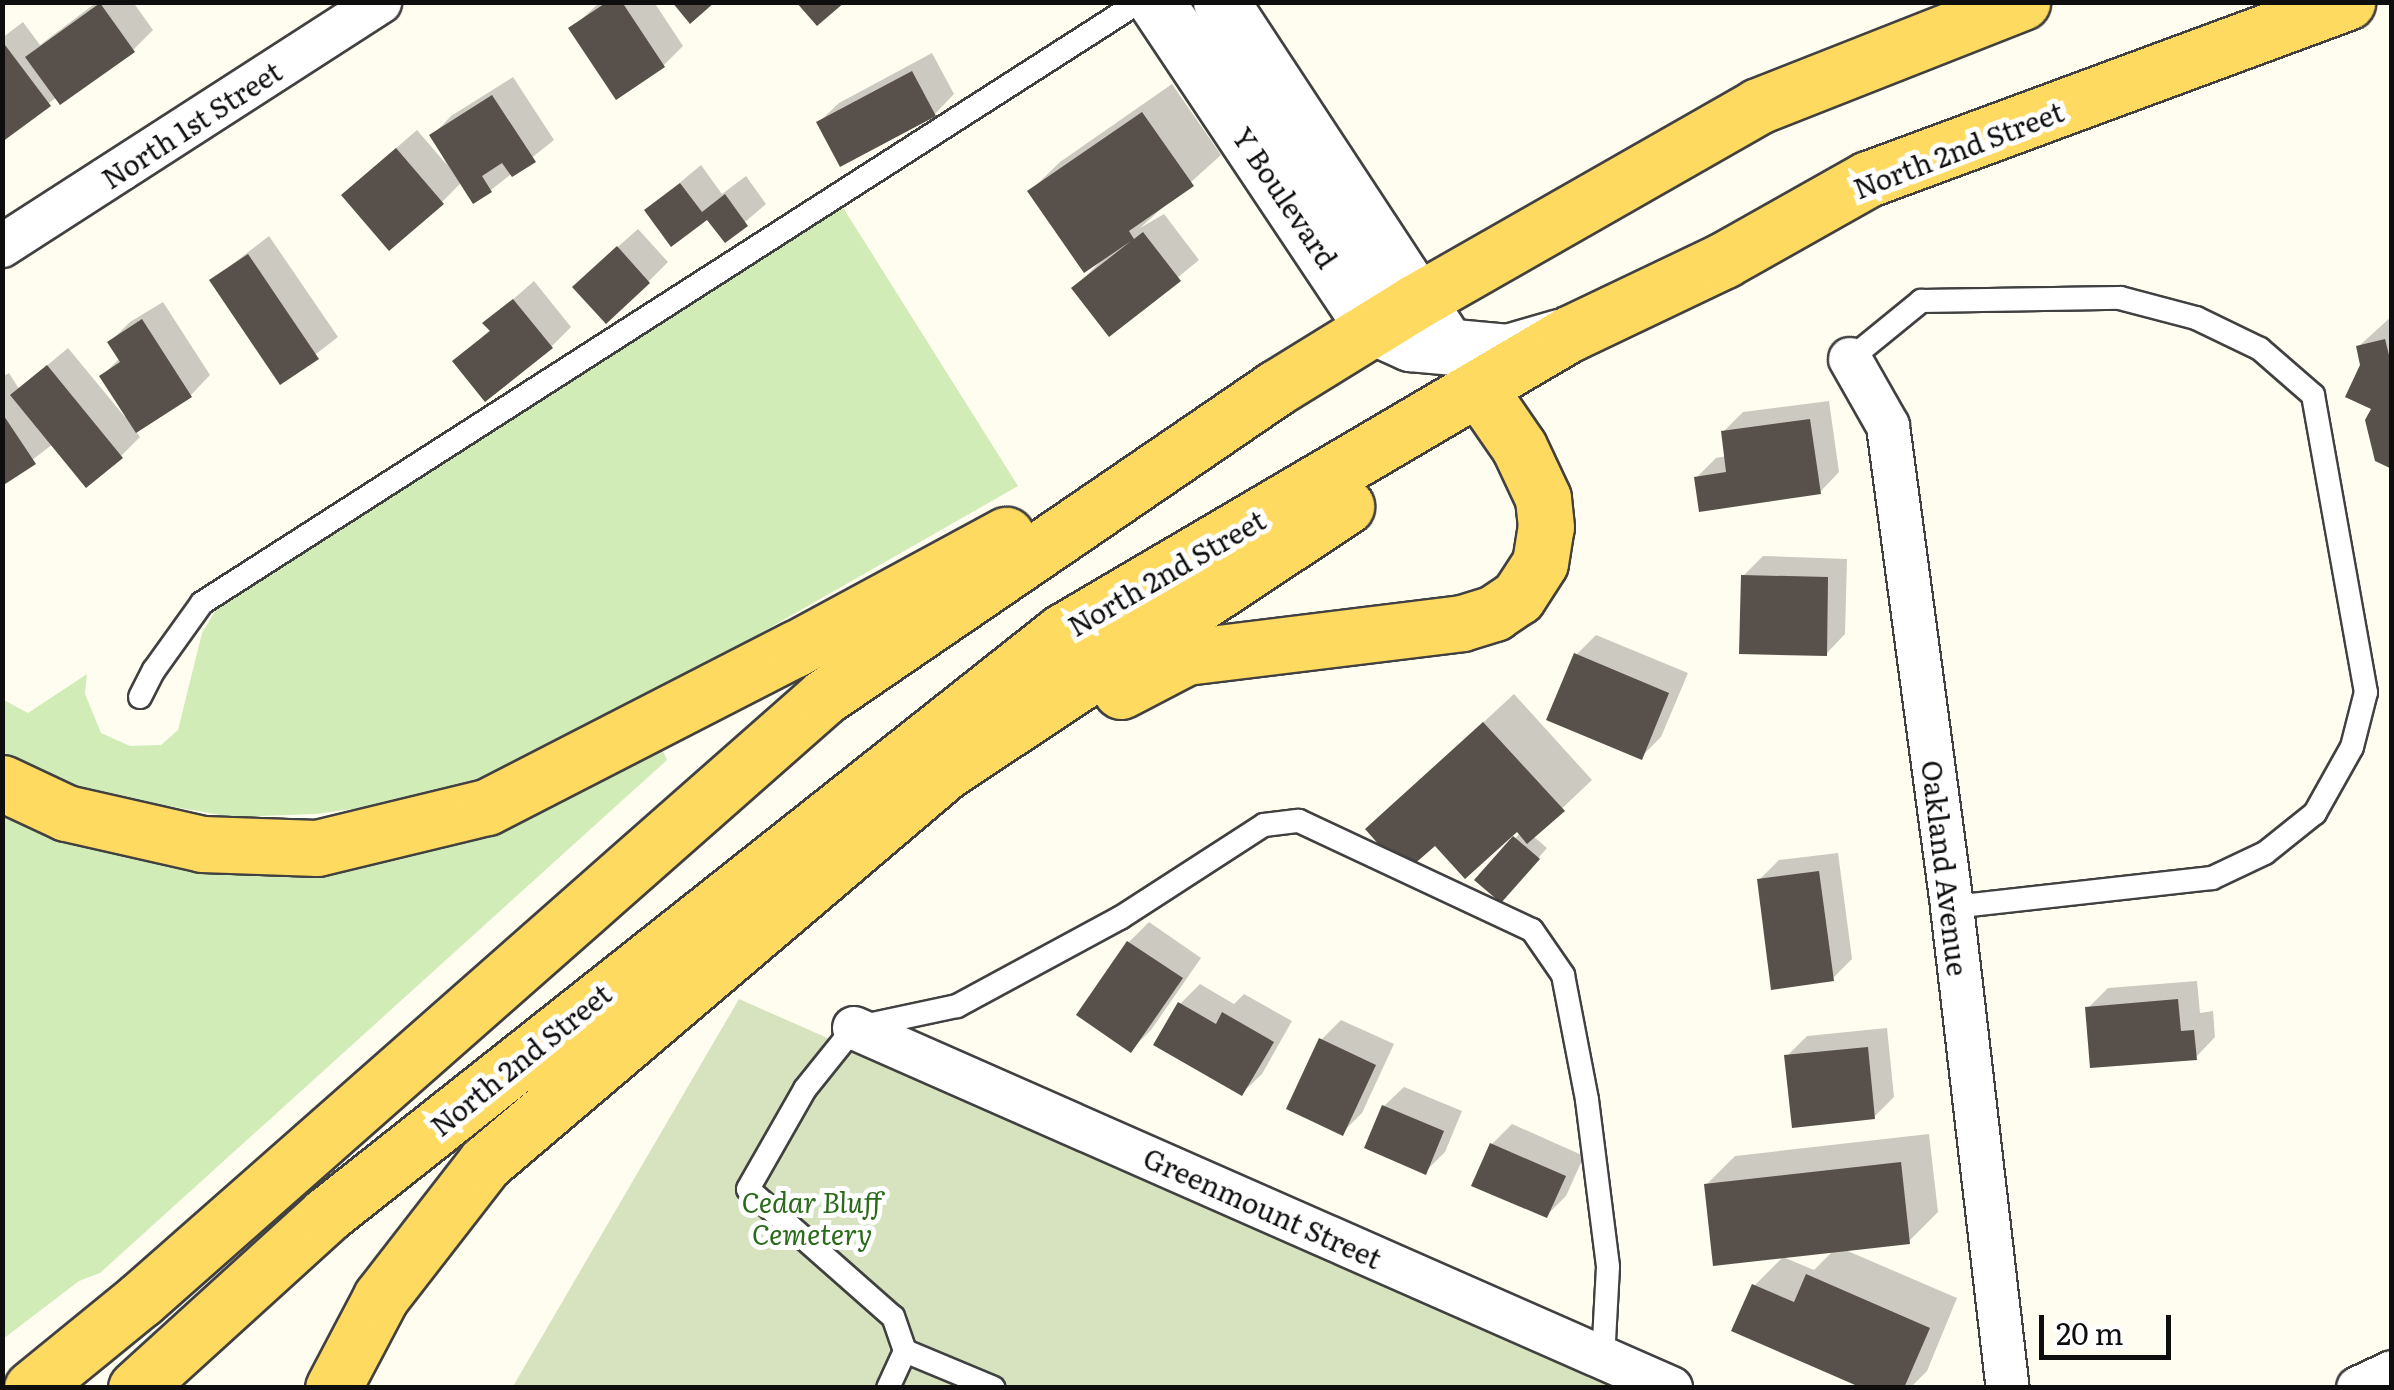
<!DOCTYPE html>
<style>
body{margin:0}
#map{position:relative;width:2394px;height:1390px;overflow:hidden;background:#fffcf0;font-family:Literata,serif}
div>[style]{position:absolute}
.green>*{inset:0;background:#d2ecb7}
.cemetery>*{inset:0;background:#d7e3bf}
.shadow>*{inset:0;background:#0003}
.building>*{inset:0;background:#58504a}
.roads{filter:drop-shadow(2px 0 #414141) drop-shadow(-2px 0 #414141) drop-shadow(0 2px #414141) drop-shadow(0 -2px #414141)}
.service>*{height:22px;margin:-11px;padding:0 11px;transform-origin:11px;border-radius:11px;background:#fff}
.minor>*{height:42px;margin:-21px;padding:0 21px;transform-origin:21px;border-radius:21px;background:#fff}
.tertiary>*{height:55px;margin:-27.5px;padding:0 27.5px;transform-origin:27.5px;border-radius:27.5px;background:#fff}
.primary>*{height:55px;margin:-27.5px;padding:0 27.5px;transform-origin:27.5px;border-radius:27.5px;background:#ffda60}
span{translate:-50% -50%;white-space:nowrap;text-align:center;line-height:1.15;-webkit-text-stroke:10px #fff;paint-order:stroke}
.street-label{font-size:28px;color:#0e0e0e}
.park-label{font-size:28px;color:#2a6b1a;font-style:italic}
.frame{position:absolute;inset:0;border:5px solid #0e0e0e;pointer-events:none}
.scale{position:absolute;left:2039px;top:1315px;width:132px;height:45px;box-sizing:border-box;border:5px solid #0e0e0e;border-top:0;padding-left:12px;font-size:30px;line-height:35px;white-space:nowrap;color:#0e0e0e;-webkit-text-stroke:8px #fff;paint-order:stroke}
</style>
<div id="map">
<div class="green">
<div style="clip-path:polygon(842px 206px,1018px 486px,584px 734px,489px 777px,398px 803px,315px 814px,232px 817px,77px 790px,3px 758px,2px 699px,28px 713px,87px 674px,85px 694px,101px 733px,130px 746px,161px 745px,178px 730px,202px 633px,219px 605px)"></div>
<div style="clip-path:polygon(661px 747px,667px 760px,100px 1273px,79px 1281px,3px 1339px,3px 814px,105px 848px,224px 866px)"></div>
</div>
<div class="cemetery">
<div style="clip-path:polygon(739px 999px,1619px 1387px,512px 1388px)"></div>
</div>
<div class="shadow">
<div style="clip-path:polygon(97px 2px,133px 2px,153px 30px,133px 50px,57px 97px,2px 139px,2px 38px,23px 22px,40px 45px)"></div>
<div style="clip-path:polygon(600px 2px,654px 2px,683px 46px,663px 66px,571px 29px)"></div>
<div style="clip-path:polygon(932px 53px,954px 94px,935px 114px,819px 122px,839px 103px)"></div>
<div style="clip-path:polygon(513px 77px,554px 140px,491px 190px,474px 201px,462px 182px,442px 202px,364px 176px,417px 130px,447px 165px,432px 136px,451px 116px)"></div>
<div style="clip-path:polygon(1172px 84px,1221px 155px,1140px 228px,1164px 214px,1199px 260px,1109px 334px,1074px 288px,1100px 262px,1030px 191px,1060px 162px)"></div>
<div style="clip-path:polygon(701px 165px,722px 194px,746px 176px,766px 204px,725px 239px,708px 216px,647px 210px)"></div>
<div style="clip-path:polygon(638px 229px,668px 262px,648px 282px,595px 267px)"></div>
<div style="clip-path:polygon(269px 236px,338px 337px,281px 381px,212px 280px)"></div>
<div style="clip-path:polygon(534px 281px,571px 327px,552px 346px,456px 361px,491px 329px,486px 323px)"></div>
<div style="clip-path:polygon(163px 302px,210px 375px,191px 395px,135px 430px,140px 437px,121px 456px,53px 444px,2px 483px,2px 377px,9px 373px,19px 389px,68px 348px,125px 417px,128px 415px,102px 376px,120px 358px,110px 342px,130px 322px)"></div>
<div style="clip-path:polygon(2392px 316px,2392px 467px,2359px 346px)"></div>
<div style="clip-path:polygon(1829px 401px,1839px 472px,1820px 492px,1696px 478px,1716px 458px,1727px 456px,1723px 432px,1743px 412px)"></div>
<div style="clip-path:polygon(1763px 556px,1847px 559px,1845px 634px,1826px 654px,1743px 576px)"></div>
<div style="clip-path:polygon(1596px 635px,1688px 673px,1661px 737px,1641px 757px,1576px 655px)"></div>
<div style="clip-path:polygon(1514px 694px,1592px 780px,1533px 836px,1547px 848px,1510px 891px,1478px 880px,1520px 833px,1517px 828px,1436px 842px,1368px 829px)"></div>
<div style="clip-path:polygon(1838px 853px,1852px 959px,1833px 978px,1759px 880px,1779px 860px)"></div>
<div style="clip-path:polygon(1149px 922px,1201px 958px,1151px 1030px,1131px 1050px,1080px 1015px,1129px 942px)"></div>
<div style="clip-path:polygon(2197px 981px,2200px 1013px,2213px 1011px,2215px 1037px,2196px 1057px,2088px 1008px,2108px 988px)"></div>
<div style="clip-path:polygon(1200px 984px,1234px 1004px,1244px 994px,1292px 1021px,1262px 1074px,1242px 1093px,1180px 1004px)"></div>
<div style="clip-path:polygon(1341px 1020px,1394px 1044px,1362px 1113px,1342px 1133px,1321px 1040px)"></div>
<div style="clip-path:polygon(1887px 1028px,1894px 1097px,1874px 1117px,1787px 1056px,1807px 1036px)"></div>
<div style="clip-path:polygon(1404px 1087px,1462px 1111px,1445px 1152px,1425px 1172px,1384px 1106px)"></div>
<div style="clip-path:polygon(1512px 1124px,1584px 1156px,1566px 1196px,1547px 1215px,1492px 1144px)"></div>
<div style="clip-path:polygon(1929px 1134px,1938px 1212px,1909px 1241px,1843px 1249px,1957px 1298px,1927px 1371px,1910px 1388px,1868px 1388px,1754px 1286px,1783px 1257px,1814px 1270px,1834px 1250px,1706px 1185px,1735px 1156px)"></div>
</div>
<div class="building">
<div style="clip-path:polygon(607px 2px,622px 2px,665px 67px,616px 100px,568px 28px)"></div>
<div style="clip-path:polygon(672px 2px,715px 2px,690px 24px)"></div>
<div style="clip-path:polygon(796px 2px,845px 2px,817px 26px)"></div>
<div style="clip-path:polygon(100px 3px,135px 52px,60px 105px,25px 57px)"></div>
<div style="clip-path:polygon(2px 41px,51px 106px,2px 142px)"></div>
<div style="clip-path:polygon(912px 71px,936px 116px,840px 167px,816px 122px)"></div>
<div style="clip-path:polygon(492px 95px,536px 162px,512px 177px,502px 163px,482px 176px,492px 192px,473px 204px,429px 135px)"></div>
<div style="clip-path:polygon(1142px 112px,1194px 186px,1129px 231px,1134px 239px,1143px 232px,1181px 281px,1109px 337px,1071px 288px,1131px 241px,1084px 273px,1027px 191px)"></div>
<div style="clip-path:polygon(396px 148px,444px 204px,389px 251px,341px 195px)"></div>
<div style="clip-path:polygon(680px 183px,702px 212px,725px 194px,748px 226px,725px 243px,707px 220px,671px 247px,644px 210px)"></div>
<div style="clip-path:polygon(617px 246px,650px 283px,606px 324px,572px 287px)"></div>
<div style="clip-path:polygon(248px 254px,319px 359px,280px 385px,209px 280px)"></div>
<div style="clip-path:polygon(513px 299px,553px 348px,485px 402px,452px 361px,490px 331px,482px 323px)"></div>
<div style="clip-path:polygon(142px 319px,192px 397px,136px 433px,99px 376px,120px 362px,107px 342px)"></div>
<div style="clip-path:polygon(2385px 339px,2392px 367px,2392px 469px,2375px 461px,2365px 420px,2371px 409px,2345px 397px,2360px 365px,2356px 346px)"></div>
<div style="clip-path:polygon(47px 365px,123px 458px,86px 488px,10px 395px)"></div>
<div style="clip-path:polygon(2px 413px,36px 464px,2px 486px)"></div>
<div style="clip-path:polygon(1810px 419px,1821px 494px,1699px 512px,1694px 477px,1726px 472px,1721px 431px)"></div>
<div style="clip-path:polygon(1741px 575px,1828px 577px,1827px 656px,1739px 654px)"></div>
<div style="clip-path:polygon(1574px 653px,1669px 693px,1642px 760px,1546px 720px)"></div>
<div style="clip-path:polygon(1483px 722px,1565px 811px,1527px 844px,1517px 832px,1465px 879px,1435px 846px,1404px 873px,1365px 829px)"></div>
<div style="clip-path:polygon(1513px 836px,1540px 859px,1501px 903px,1474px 880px)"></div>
<div style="clip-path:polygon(1819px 871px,1834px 981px,1771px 990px,1757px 879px)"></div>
<div style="clip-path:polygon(1127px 941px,1183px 978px,1131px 1053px,1076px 1015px)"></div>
<div style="clip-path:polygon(2178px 999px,2181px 1031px,2194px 1030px,2197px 1060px,2090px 1068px,2085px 1007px)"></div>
<div style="clip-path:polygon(1178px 1002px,1216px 1024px,1222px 1012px,1274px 1042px,1242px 1096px,1153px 1045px)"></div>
<div style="clip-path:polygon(1319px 1038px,1376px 1065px,1343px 1136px,1286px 1109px)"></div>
<div style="clip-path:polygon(1868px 1047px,1875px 1119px,1792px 1128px,1784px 1055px)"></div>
<div style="clip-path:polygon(1382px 1105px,1444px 1131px,1426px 1175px,1364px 1148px)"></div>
<div style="clip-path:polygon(1490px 1143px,1566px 1176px,1547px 1218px,1471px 1186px)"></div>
<div style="clip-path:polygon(1901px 1162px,1910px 1244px,1713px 1266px,1704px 1184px)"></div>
<div style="clip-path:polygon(1806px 1274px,1930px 1328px,1904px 1388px,1862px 1388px,1731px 1331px,1752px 1284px,1794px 1302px)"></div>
</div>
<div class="roads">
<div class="service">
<div style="left:1850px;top:359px;width:92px;rotate:-39.2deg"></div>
<div style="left:1921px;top:301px;width:199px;rotate:-0.9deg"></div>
<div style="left:2120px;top:298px;width:79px;rotate:14.7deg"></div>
<div style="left:2196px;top:318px;width:71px;rotate:25.8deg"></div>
<div style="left:2260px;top:349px;width:70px;rotate:41deg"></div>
<div style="left:2313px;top:395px;width:302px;rotate:79.9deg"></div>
<div style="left:2366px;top:692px;width:57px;rotate:104.3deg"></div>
<div style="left:2352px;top:747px;width:76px;rotate:119.3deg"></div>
<div style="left:2315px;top:813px;width:64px;rotate:141.3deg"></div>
<div style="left:2265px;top:853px;width:59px;rotate:154.7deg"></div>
<div style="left:2212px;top:878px;width:262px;rotate:173.6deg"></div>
<div style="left:140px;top:697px;width:30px;rotate:-63deg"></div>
<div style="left:154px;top:670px;width:82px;rotate:-54.4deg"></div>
<div style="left:202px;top:603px;width:1113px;rotate:-32.68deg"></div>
<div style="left:905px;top:1351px;width:36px;rotate:-109deg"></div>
<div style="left:893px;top:1317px;width:193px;rotate:-138.6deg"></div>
<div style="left:748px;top:1189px;width:115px;rotate:-60.3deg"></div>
<div style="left:805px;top:1089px;width:78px;rotate:-51.2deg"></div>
<div style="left:854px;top:1028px;width:105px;rotate:-12.1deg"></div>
<div style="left:957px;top:1006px;width:185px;rotate:-28.4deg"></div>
<div style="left:1120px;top:918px;width:171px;rotate:-32.9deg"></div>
<div style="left:1264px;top:825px;width:35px;rotate:-7deg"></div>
<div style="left:1299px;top:821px;width:257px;rotate:25.1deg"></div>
<div style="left:1532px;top:930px;width:55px;rotate:55.4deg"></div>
<div style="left:1563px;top:975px;width:127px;rotate:79.1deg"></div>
<div style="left:1587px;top:1100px;width:168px;rotate:82.8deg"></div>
<div style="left:1608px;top:1267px;width:91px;rotate:93.1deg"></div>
<div style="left:888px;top:1388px;width:41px;rotate:-65.3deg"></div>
<div style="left:905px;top:1351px;width:96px;rotate:22.6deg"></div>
</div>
<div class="minor">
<div style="left:2px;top:246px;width:450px;rotate:-32.8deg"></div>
<div style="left:1850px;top:359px;width:77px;rotate:60.4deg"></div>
<div style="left:1888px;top:426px;width:485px;rotate:82.4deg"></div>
<div style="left:1952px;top:907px;width:484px;rotate:83.4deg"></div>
<div style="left:854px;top:1028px;width:893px;rotate:23.78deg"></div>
<div style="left:2358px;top:1388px;width:38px;rotate:-25deg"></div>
</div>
<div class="tertiary">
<div style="left:1156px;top:2px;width:389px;rotate:56.3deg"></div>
<div style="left:1372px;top:326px;width:42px;rotate:24.1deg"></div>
<div style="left:1410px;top:343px;width:98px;rotate:5.2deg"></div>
<div style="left:1508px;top:352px;width:53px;rotate:-16.4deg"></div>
<div style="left:1221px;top:2px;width:402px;rotate:56.7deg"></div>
</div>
<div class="primary">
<div style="left:1121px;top:691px;width:73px;rotate:-27.6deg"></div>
<div style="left:1186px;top:657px;width:278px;rotate:-7deg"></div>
<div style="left:1462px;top:623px;width:34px;rotate:-17deg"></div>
<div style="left:1494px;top:613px;width:29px;rotate:-34deg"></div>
<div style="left:1518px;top:597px;width:40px;rotate:-57.1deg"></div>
<div style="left:1540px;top:563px;width:36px;rotate:-81deg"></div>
<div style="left:1546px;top:527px;width:29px;rotate:-96deg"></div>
<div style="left:1543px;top:498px;width:56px;rotate:-115.2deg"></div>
<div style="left:1519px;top:447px;width:70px;rotate:-124.6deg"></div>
<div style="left:2px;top:783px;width:71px;rotate:25.1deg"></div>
<div style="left:66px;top:813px;width:139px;rotate:12.8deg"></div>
<div style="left:202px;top:844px;width:115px;rotate:2deg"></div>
<div style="left:317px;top:848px;width:175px;rotate:-13.6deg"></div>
<div style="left:487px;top:807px;width:346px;rotate:-27.2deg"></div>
<div style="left:795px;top:649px;width:240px;rotate:-28.4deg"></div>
<div style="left:32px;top:1388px;width:139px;rotate:-39.2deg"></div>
<div style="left:140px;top:1300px;width:912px;rotate:-41.4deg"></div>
<div style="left:824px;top:697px;width:548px;rotate:-34.36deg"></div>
<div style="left:1276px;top:388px;width:163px;rotate:-31.7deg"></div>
<div style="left:1415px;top:302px;width:395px;rotate:-29.7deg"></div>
<div style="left:1758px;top:106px;width:284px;rotate:-21.5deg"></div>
<div style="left:136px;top:1388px;width:257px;rotate:-42.3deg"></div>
<div style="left:326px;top:1215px;width:939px;rotate:-38.38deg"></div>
<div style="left:1062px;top:632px;width:588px;rotate:-30.45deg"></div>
<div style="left:1569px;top:334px;width:172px;rotate:-25.5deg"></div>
<div style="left:1724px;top:260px;width:165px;rotate:-29.4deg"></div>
<div style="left:1868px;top:179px;width:511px;rotate:-20.28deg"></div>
<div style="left:333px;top:1388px;width:103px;rotate:-62.2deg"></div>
<div style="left:381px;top:1297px;width:170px;rotate:-52.2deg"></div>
<div style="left:485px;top:1163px;width:605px;rotate:-40.38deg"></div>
<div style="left:946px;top:771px;width:480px;rotate:-33.5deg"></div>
</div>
</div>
<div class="street-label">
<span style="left:191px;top:124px;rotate:-33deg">North 1st Street</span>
<span style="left:1958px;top:149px;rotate:-21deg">North 2nd Street</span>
<span style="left:1286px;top:197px;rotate:56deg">Y Boulevard</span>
<span style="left:1166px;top:572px;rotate:-30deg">North 2nd Street</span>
<span style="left:1946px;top:868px;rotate:83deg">Oakland Avenue</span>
<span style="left:520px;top:1059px;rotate:-39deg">North 2nd Street</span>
<span style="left:1263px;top:1207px;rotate:24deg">Greenmount Street</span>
</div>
<div class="park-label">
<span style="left:812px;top:1217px">Cedar Bluff<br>Cemetery</span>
</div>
<div class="frame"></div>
<div class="scale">20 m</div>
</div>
